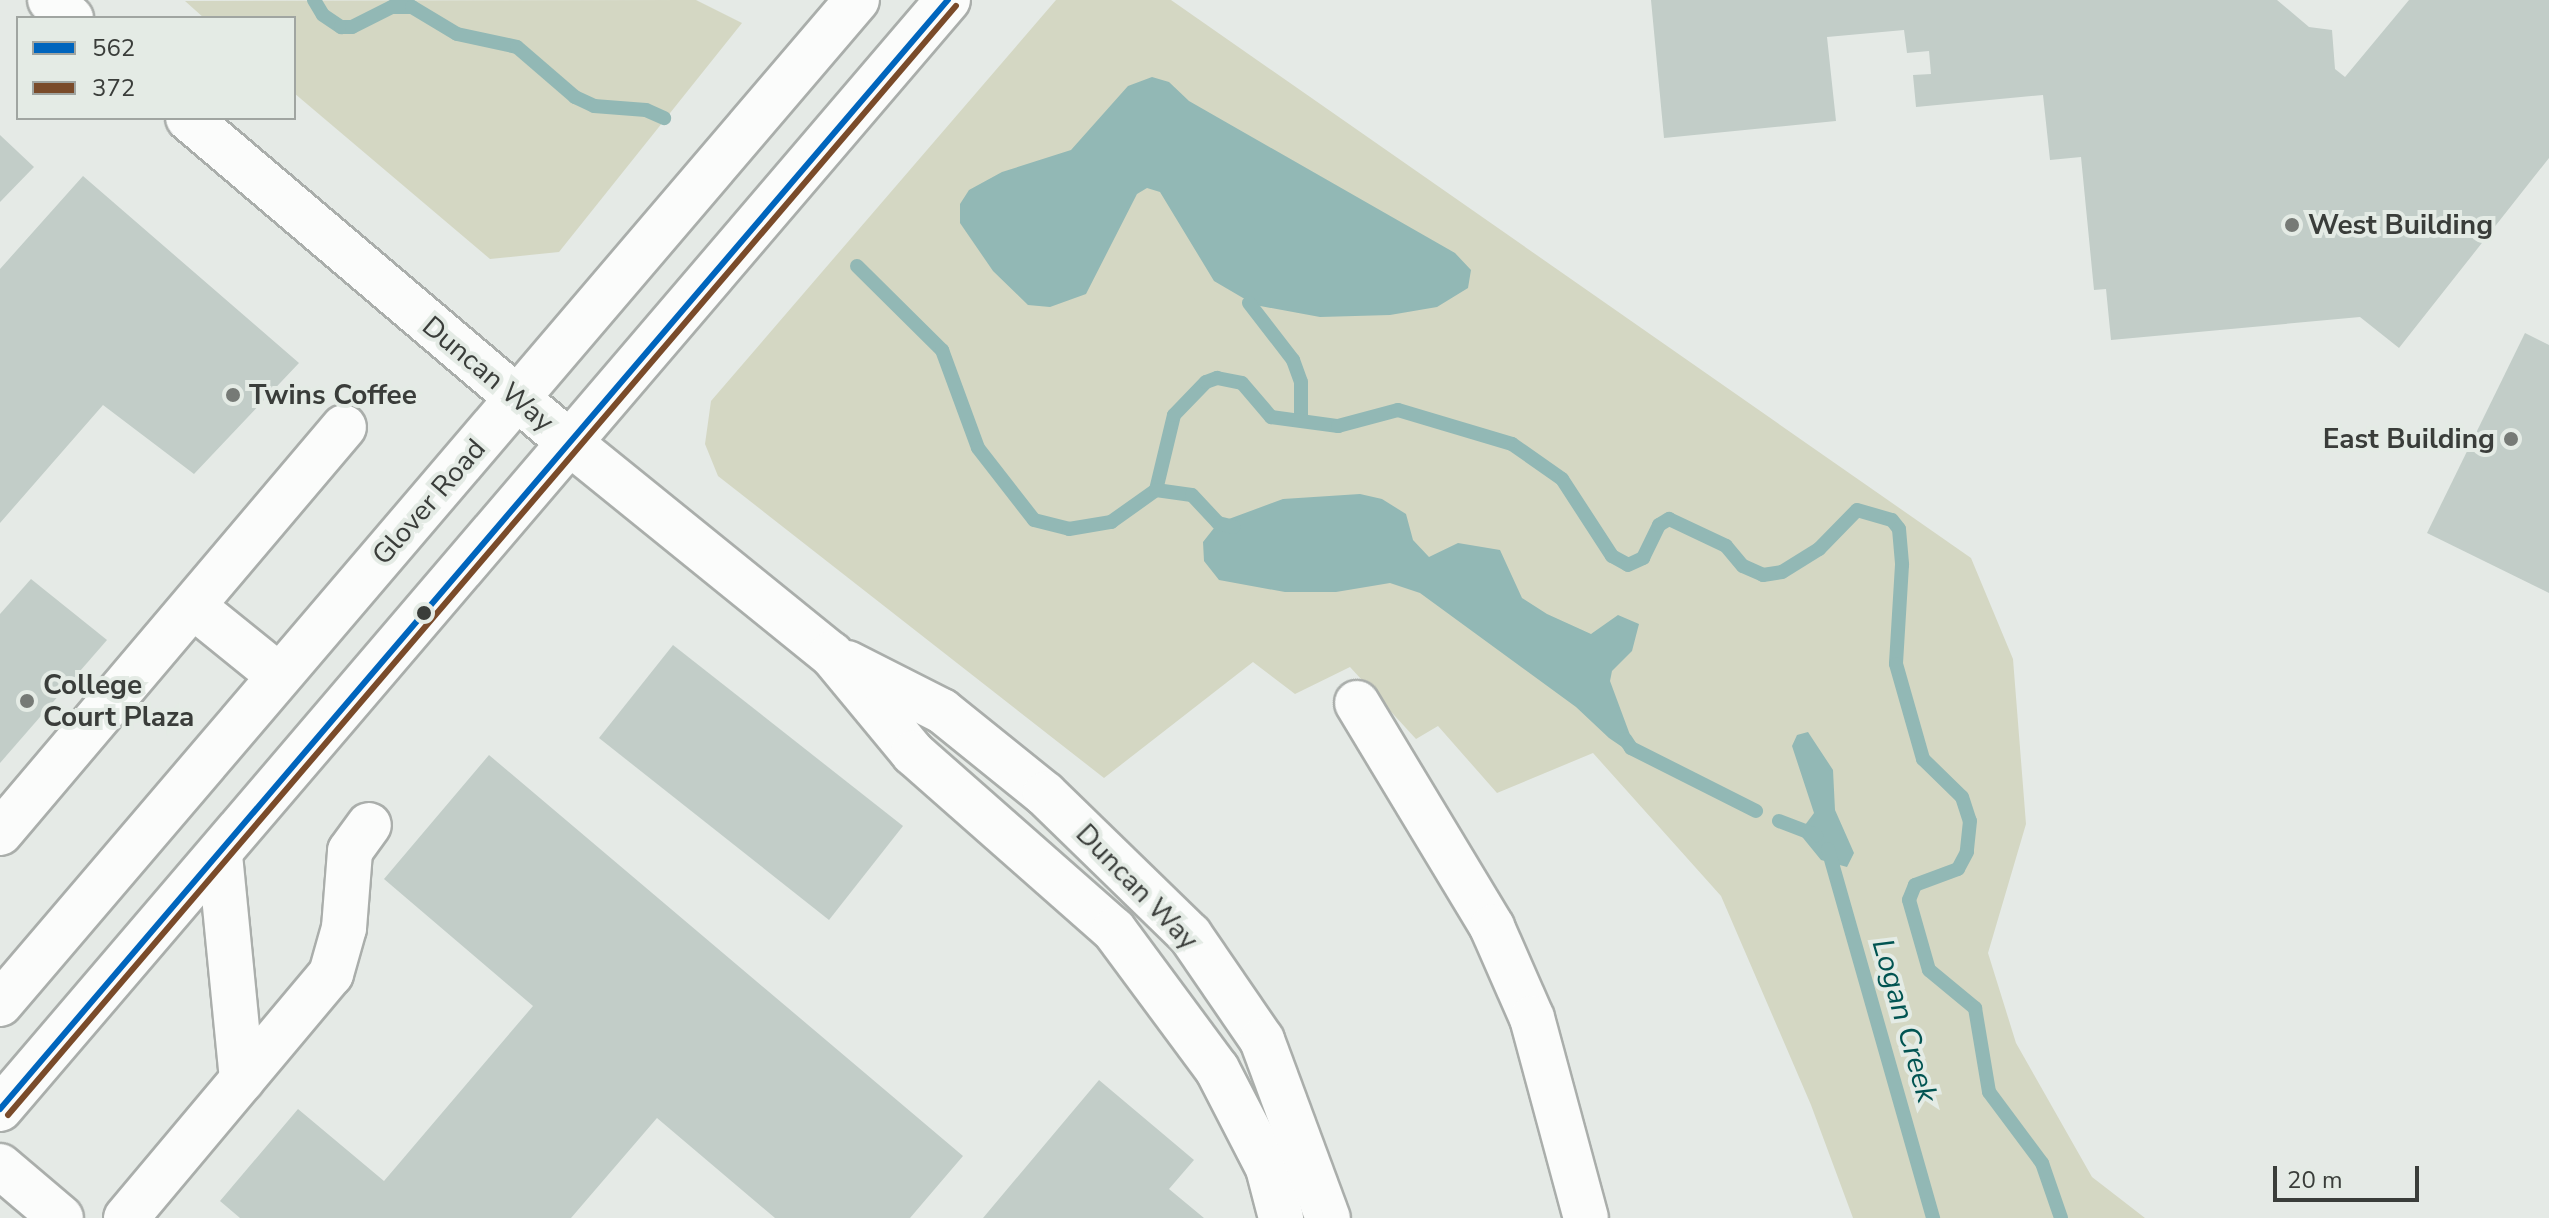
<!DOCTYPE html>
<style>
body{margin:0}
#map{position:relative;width:2549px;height:1218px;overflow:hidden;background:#e5eae6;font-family:"Nunito Sans",sans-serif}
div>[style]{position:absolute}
.green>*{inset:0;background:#d4d7c3}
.water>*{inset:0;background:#92b8b5}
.stream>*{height:14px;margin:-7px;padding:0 7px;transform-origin:7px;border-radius:7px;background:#92b8b5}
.building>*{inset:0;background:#c2cdc8}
.roads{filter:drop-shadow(2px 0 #aaaeab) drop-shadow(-2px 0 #aaaeab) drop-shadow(0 2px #aaaeab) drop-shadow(0 -2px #aaaeab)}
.minor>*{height:44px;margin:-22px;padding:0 22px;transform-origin:22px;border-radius:22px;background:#fbfcfb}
.major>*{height:44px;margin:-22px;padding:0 22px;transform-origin:22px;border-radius:22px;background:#fbfcfb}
.bus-1>*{height:6px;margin:-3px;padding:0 3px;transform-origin:3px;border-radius:3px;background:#0065bd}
.bus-2>*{height:6px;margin:-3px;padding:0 3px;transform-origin:3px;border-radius:3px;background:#7a4b2a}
.dots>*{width:22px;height:22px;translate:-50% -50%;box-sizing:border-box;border:4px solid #e4ebe5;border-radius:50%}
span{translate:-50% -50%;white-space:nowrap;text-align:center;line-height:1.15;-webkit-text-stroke:8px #e4ebe5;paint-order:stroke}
.poi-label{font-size:28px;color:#3a3d3a;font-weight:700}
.left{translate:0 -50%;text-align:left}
.right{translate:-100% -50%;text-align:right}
.street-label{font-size:28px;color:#3a3d3a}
.water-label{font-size:30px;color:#015452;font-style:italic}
.legend{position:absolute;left:16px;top:16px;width:280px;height:104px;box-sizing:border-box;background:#e4ebe5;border:2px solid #a0a5a1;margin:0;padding:10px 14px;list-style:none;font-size:24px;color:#3a3d3a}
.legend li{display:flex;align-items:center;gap:16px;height:40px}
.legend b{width:40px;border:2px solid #a0a5a1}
.scale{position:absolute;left:2273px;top:1166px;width:146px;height:36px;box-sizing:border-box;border:4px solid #3a3d3a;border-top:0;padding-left:10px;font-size:24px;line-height:28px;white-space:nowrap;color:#3a3d3a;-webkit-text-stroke:6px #e4ebe5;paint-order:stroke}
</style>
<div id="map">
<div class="green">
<div style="clip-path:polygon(696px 0,742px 23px,559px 252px,490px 259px,294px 93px,294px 18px,204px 18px,185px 1px)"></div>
<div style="clip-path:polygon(1056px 0,1171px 0,1971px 558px,2013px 659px,2026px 824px,1988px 953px,2016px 1043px,2092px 1177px,2145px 1218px,1853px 1218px,1811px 1105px,1721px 896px,1593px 753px,1497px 793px,1438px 726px,1416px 739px,1350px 667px,1295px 694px,1253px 662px,1104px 778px,718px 476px,705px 444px,711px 401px)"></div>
</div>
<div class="water">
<div style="clip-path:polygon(1152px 77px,1169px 82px,1189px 101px,1455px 253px,1471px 270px,1468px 288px,1437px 307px,1390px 315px,1320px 317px,1255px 305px,1214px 281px,1160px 192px,1147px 188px,1137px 194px,1086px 294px,1050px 307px,1028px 305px,993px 271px,960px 223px,960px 204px,969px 190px,1002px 172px,1071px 150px,1128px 86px)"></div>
<div style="clip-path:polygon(1360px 494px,1382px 499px,1406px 514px,1413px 540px,1429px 557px,1458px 543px,1500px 550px,1522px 598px,1547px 614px,1591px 634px,1618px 615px,1639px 624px,1632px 651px,1612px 671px,1610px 681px,1636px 751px,1631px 753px,1609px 738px,1576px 707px,1420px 593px,1390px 583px,1336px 592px,1285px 592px,1219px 580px,1204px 561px,1203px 542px,1218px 523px,1283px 499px)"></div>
<div style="clip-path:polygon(1808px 732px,1833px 770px,1835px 810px,1854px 853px,1847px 867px,1821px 860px,1799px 833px,1814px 813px,1792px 746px,1797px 735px)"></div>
</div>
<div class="stream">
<div style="left:314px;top:0;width:17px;rotate:59deg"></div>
<div style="left:323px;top:15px;width:22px;rotate:34deg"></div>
<div style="left:341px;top:27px;width:11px"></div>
<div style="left:352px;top:27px;width:45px;rotate:-26.6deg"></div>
<div style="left:392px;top:7px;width:20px"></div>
<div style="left:412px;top:7px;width:52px;rotate:31deg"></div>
<div style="left:457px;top:34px;width:61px;rotate:12.2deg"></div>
<div style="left:517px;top:47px;width:77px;rotate:40.8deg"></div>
<div style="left:575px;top:97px;width:21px;rotate:25deg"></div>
<div style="left:594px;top:106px;width:52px;rotate:4.4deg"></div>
<div style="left:646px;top:110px;width:20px;rotate:24deg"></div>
<div style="left:857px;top:266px;width:120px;rotate:44.7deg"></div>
<div style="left:942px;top:350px;width:104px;rotate:69.8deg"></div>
<div style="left:978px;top:448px;width:91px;rotate:52.1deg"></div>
<div style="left:1034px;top:520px;width:36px;rotate:14deg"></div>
<div style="left:1069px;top:529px;width:43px;rotate:-9.5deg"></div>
<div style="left:1111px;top:522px;width:55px;rotate:-35.4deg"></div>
<div style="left:1249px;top:303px;width:72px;rotate:52.3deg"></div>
<div style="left:1293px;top:360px;width:23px;rotate:70deg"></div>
<div style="left:1301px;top:382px;width:38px;rotate:90deg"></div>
<div style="left:1156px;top:490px;width:77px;rotate:-76.5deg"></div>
<div style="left:1174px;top:415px;width:46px;rotate:-45.9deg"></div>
<div style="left:1206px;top:382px;width:12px;rotate:-20deg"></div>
<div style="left:1217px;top:378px;width:25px;rotate:11deg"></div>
<div style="left:1242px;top:383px;width:45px;rotate:49.5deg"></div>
<div style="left:1271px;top:417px;width:68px;rotate:7.7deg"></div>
<div style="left:1338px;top:426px;width:62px;rotate:-14.9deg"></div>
<div style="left:1398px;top:410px;width:119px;rotate:16.6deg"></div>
<div style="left:1512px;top:444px;width:61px;rotate:35deg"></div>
<div style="left:1562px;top:479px;width:92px;rotate:57deg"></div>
<div style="left:1612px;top:556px;width:18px;rotate:29deg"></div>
<div style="left:1628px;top:565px;width:17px;rotate:-25deg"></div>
<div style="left:1643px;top:558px;width:37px;rotate:-64deg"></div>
<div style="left:1659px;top:525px;width:12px;rotate:-31deg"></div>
<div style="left:1669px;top:519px;width:63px;rotate:25.3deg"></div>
<div style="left:1726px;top:546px;width:26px;rotate:50deg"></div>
<div style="left:1743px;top:566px;width:22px;rotate:24deg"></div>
<div style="left:1763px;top:575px;width:19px;rotate:-9deg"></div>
<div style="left:1782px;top:572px;width:44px;rotate:-31.9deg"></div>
<div style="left:1819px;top:549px;width:54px;rotate:-45.7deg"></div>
<div style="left:1857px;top:510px;width:36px;rotate:16deg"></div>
<div style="left:1892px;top:520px;width:11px;rotate:52deg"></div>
<div style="left:1899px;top:529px;width:36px;rotate:85deg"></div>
<div style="left:1902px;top:565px;width:99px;rotate:93.5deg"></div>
<div style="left:1896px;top:664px;width:99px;rotate:74.1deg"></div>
<div style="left:1923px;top:759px;width:54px;rotate:44.3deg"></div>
<div style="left:1962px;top:797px;width:25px;rotate:72deg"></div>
<div style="left:1970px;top:821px;width:31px;rotate:96deg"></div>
<div style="left:1967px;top:852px;width:19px;rotate:118deg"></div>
<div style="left:1958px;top:869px;width:46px;rotate:159.6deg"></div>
<div style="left:1915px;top:885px;width:16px;rotate:112deg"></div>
<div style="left:1909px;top:900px;width:73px;rotate:74.1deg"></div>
<div style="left:1929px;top:970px;width:60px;rotate:39.6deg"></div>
<div style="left:1975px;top:1008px;width:85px;rotate:80.5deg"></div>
<div style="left:1989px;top:1092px;width:89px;rotate:53.3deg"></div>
<div style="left:2042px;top:1163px;width:58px;rotate:70.9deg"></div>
<div style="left:1156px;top:490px;width:36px;rotate:8deg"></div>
<div style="left:1192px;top:495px;width:38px;rotate:47deg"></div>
<div style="left:1218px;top:523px;width:16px;rotate:14deg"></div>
<div style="left:1625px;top:739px;width:11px;rotate:56deg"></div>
<div style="left:1631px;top:748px;width:140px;rotate:26.7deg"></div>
<div style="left:1779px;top:821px;width:40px;rotate:21deg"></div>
<div style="left:1828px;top:849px;width:384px;rotate:74.1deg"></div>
</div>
<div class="building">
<div style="clip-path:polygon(1651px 0,2277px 0,2309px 27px,2332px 30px,2335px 69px,2345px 77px,2409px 0,2549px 0,2549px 158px,2399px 348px,2360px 317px,2111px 340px,2106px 289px,2094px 290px,2081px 157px,2050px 160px,2043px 95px,1916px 107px,1913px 75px,1931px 74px,1929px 51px,1907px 53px,1904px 30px,1827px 37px,1836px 121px,1664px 138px)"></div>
<div style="clip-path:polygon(0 135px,34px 167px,0 202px)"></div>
<div style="clip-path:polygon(83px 176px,299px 363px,194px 474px,103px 405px,0 523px,0 269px)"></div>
<div style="clip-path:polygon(2525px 333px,2549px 345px,2549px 593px,2427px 533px)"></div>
<div style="clip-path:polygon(31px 579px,107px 640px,0 763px,0 614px)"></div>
<div style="clip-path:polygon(673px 645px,903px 826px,829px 920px,599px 738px)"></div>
<div style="clip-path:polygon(489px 755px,963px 1156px,910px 1218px,775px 1218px,657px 1118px,571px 1218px,240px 1218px,220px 1201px,298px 1109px,384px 1181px,533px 1006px,384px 879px)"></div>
<div style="clip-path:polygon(1099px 1080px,1194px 1160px,1169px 1189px,1204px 1218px,983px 1218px)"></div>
</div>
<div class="roads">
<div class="minor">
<div style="left:50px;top:0;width:28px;rotate:41deg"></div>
<div style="left:188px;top:118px;width:502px;rotate:40.39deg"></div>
<div style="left:570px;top:443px;width:336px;rotate:39deg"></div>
<div style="left:831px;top:654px;width:129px;rotate:50.4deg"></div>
<div style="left:913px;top:753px;width:268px;rotate:41.4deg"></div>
<div style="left:1114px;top:930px;width:173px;rotate:53.5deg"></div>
<div style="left:1217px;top:1069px;width:111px;rotate:62.7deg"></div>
<div style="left:1268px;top:1168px;width:52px;rotate:75.4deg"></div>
<div style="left:194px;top:607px;width:108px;rotate:39deg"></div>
<div style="left:847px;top:663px;width:106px;rotate:26.8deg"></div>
<div style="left:942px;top:711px;width:132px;rotate:38.9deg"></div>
<div style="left:1045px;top:794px;width:202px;rotate:44.2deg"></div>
<div style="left:1190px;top:935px;width:127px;rotate:55.6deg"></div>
<div style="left:1262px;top:1040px;width:190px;rotate:69.7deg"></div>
<div style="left:1357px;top:703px;width:262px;rotate:58.9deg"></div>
<div style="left:1492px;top:927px;width:99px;rotate:66.3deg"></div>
<div style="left:1532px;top:1018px;width:207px;rotate:74.9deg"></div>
<div style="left:0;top:833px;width:532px;rotate:-49.73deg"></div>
<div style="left:220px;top:855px;width:226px;rotate:84.4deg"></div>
<div style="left:0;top:1166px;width:80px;rotate:40.4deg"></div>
<div style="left:126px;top:1218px;width:319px;rotate:-50deg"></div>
<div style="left:331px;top:974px;width:48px;rotate:-74.2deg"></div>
<div style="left:344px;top:928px;width:77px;rotate:-85.5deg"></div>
<div style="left:350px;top:851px;width:32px;rotate:-54deg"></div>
</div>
<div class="major">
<div style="left:0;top:1004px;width:1320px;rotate:-49.52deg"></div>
<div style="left:0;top:1109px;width:1459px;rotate:-49.48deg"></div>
</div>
</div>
<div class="bus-1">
<div style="left:0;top:1109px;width:1459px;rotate:-49.48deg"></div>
</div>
<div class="bus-2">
<div style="left:8px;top:1115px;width:1459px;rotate:-49.48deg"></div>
</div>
<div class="dots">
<div style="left:2292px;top:225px;background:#767a76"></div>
<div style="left:233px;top:395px;background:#767a76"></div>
<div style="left:2511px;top:439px;background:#767a76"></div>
<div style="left:424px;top:613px;background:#3a3d3a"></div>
<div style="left:27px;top:701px;background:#767a76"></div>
</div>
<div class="poi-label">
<span class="left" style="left:2308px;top:225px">West Building</span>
<span class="left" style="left:249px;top:395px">Twins Coffee</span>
<span class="right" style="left:2495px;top:439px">East Building</span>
<span class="left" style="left:43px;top:701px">College<br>Court Plaza</span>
</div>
<div class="street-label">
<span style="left:488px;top:374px;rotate:40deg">Duncan Way</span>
<span style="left:429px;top:502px;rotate:-49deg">Glover Road</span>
<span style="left:1137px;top:887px;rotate:46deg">Duncan Way</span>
</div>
<div class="water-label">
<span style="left:1904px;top:1021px;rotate:74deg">Logan Creek</span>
</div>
<ul class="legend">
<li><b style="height:10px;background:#0065bd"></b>562</li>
<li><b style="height:10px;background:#7a4b2a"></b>372</li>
</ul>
<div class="scale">20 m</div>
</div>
